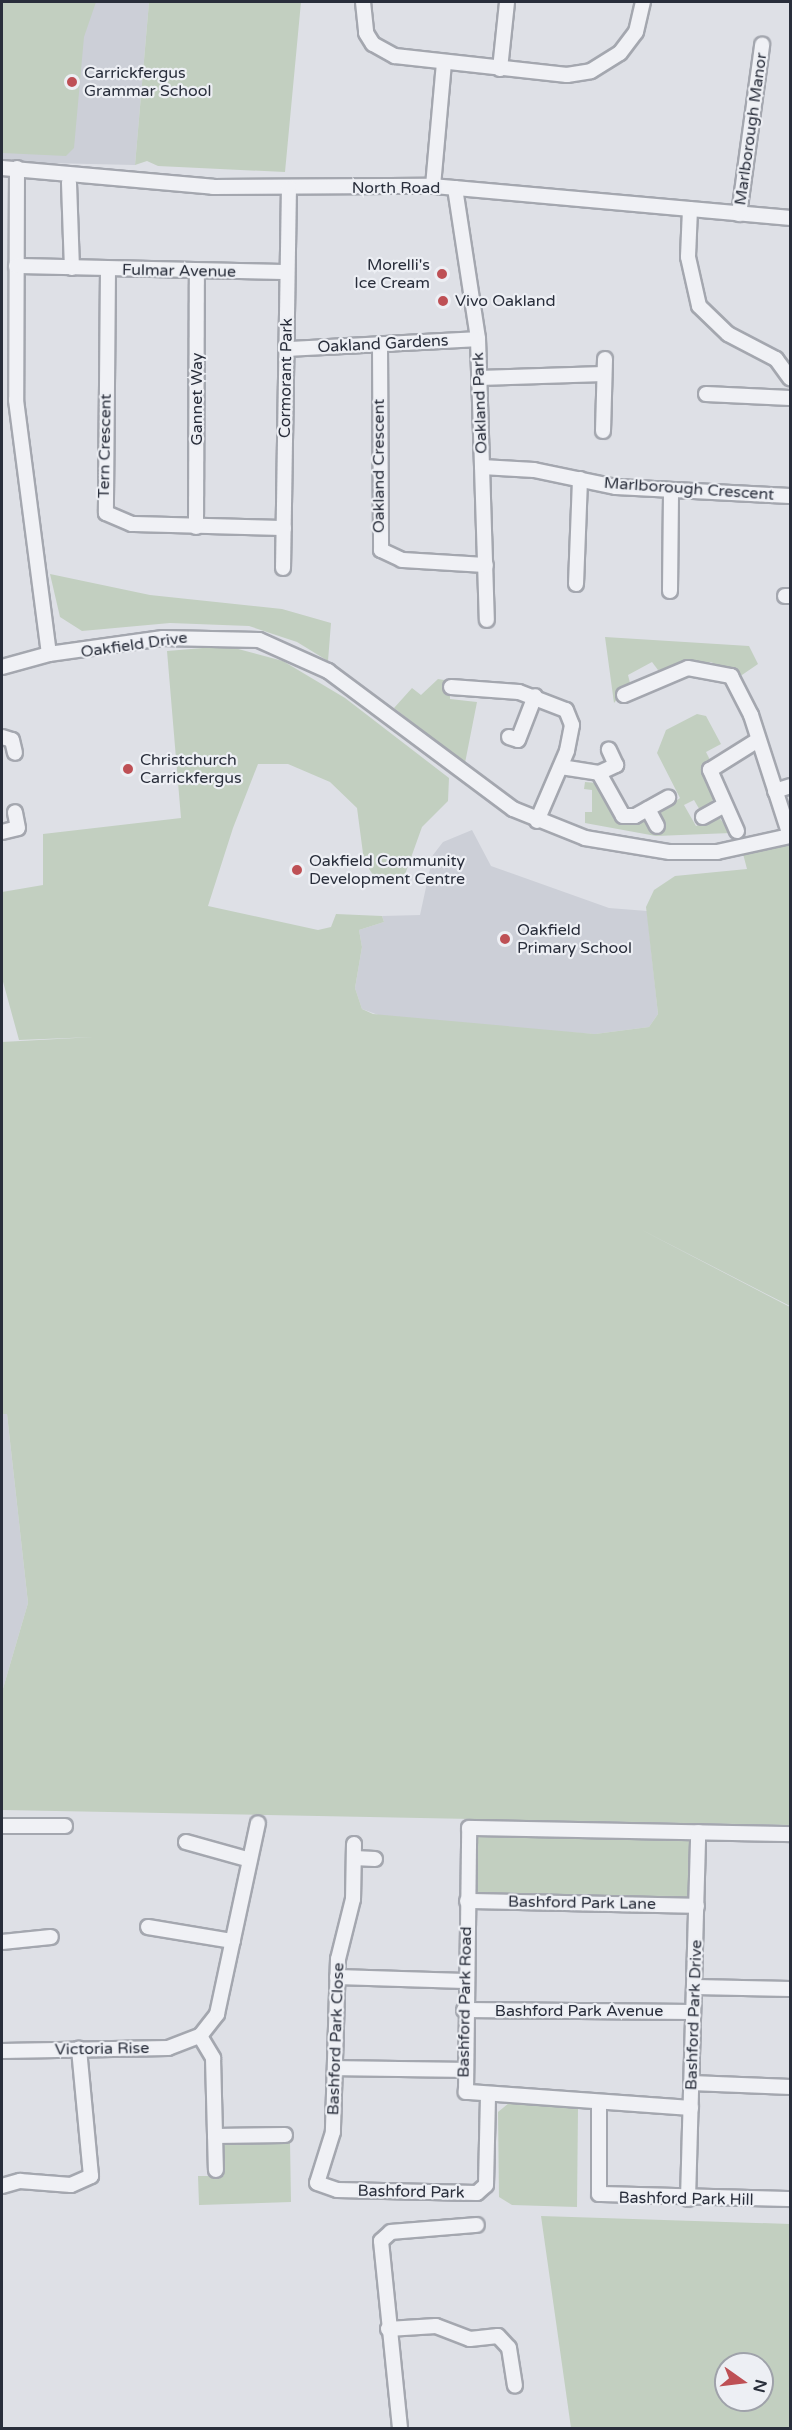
<!DOCTYPE html>
<style>
body{margin:0}
#map{position:relative;width:792px;height:2430px;overflow:hidden;background:#dee0e6;font-family:"Varela Round",sans-serif}
div>[style]{position:absolute}
.built>*{inset:0;background:#cccfd7}
.green>*{inset:0;background:#c2cfc0}
.roads{filter:drop-shadow(2px 0 #a4a7af) drop-shadow(-2px 0 #a4a7af) drop-shadow(0 2px #a4a7af) drop-shadow(0 -2px #a4a7af)}
.minor>*{height:14px;margin:-7px;padding:0 7px;transform-origin:7px;border-radius:7px;background:#f0f1f5}
.dots>*{width:16px;height:16px;translate:-50% -50%;box-sizing:border-box;border:3px solid #edeff4;border-radius:50%}
span{translate:-50% -50%;white-space:nowrap;text-align:center;line-height:1.15;-webkit-text-stroke:4.5px #edeff4;paint-order:stroke}
.poi-label{font-size:16px;color:#292e3b}
.left{translate:0 -50%;text-align:left}
.right{translate:-100% -50%;text-align:right}
.street-label{font-size:16px;color:#292e3b}
.frame{position:absolute;inset:0;border:3px solid #292e3b;pointer-events:none}
.north{position:absolute;left:714px;top:2352px;width:60px;height:60px;box-sizing:border-box;background:#edeff4;border:2px solid #9fa2aa;border-radius:50%;rotate:104deg;font-size:16px;font-weight:700;line-height:24px;text-align:center;color:#292e3b}
.north::after{content:'';display:block;margin:auto;width:21px;height:27px;background:#be5055;clip-path:polygon(50% 0,100% 100%,50% 72%,0 100%)}
</style>
<div id="map">
<div class="built">
<div style="clip-path:polygon(2px 2px,149px 2px,135px 165px,2px 162px)"></div>
<div style="clip-path:polygon(472px 830px,491px 866px,609px 908px,647px 911px,658px 1014px,649px 1027px,595px 1034px,392px 1020px,362px 1009px,355px 988px,362px 947px,359px 930px,384px 922px,382px 916px,420px 915px,433px 855px,443px 842px)"></div>
<div style="clip-path:polygon(2px 1414px,7px 1414px,28px 1603px,2px 1692px)"></div>
</div>
<div class="green">
<div style="clip-path:polygon(2px 2px,96px 2px,84px 37px,74px 148px,66px 156px,2px 153px)"></div>
<div style="clip-path:polygon(149px 2px,301px 2px,285px 172px,158px 166px,147px 161px,135px 165px)"></div>
<div style="clip-path:polygon(50px 574px,150px 595px,282px 609px,331px 623px,328px 661px,297px 642px,249px 626px,170px 623px,82px 631px,60px 617px)"></div>
<div style="clip-path:polygon(605px 637px,749px 646px,758px 664px,739px 677px,711px 662px,658px 670px,652px 662px,628px 675px,630px 683px,614px 703px)"></div>
<div style="clip-path:polygon(227px 646px,283px 661px,345px 698px,449px 778px,448px 801px,422px 827px,403px 880px,393px 884px,375px 878px,364px 861px,357px 808px,330px 782px,288px 764px,258px 764px,233px 828px,208px 906px,318px 930px,331px 927px,336px 914px,382px 916px,384px 922px,359px 930px,362px 947px,355px 988px,362px 1009px,373px 1014px,595px 1034px,649px 1027px,658px 1014px,646px 907px,654px 890px,675px 876px,747px 869px,742px 850px,790px 842px,790px 1306px,638px 1228px,790px 1307px,790px 1825px,2px 1810px,2px 1692px,28px 1603px,7px 1414px,2px 1414px,2px 1042px,94px 1037px,19px 1040px,2px 978px,2px 892px,43px 885px,43px 834px,181px 818px,167px 651px)"></div>
<div style="clip-path:polygon(438px 679px,450px 681px,450px 699px,477px 702px,465px 763px,394px 708px,412px 688px,421px 695px)"></div>
<div style="clip-path:polygon(697px 714px,706px 716px,721px 744px,706px 752px,710px 760px,704px 770px,715px 798px,701px 812px,694px 800px,684px 805px,696px 826px,718px 816px,731px 833px,656px 836px,585px 823px,585px 812px,592px 812px,592px 790px,584px 789px,585px 782px,597px 783px,616px 818px,646px 819px,655px 830px,663px 825px,660px 813px,680px 798px,657px 753px,666px 730px)"></div>
<div style="clip-path:polygon(469px 1828px,698px 1832px,697px 1906px,467px 1901px)"></div>
<div style="clip-path:polygon(509px 2103px,578px 2108px,577px 2207px,512px 2205px,499px 2197px,498px 2112px)"></div>
<div style="clip-path:polygon(226px 2141px,290px 2141px,291px 2202px,199px 2205px,198px 2176px,224px 2176px,220px 2149px)"></div>
<div style="clip-path:polygon(evenodd,541px 2216px,790px 2224px,790px 2428px,571px 2428px,541px 2216px,726px 2364px,762px 2364px,762px 2400px,726px 2400px,726px 2364px)"></div>
</div>
<div class="roads">
<div class="minor">
<div style="left:363px;top:2px;width:31px;rotate:84deg"></div>
<div style="left:366px;top:33px;width:13px;rotate:58deg"></div>
<div style="left:373px;top:44px;width:25px;rotate:29deg"></div>
<div style="left:395px;top:56px;width:173px;rotate:6.3deg"></div>
<div style="left:567px;top:75px;width:24px;rotate:-9deg"></div>
<div style="left:591px;top:71px;width:34px;rotate:-32deg"></div>
<div style="left:620px;top:53px;width:26px;rotate:-53deg"></div>
<div style="left:636px;top:32px;width:31px;rotate:-77deg"></div>
<div style="left:500px;top:69px;width:67px;rotate:-84deg"></div>
<div style="left:2px;top:168px;width:212px;rotate:5.1deg"></div>
<div style="left:213px;top:187px;width:220px;rotate:-0.3deg"></div>
<div style="left:433px;top:186px;width:358px;rotate:5.1deg"></div>
<div style="left:17px;top:168px;width:232px;rotate:90.2deg"></div>
<div style="left:16px;top:400px;width:256px;rotate:82.6deg"></div>
<div style="left:49px;top:654px;width:115px;rotate:-8deg"></div>
<div style="left:163px;top:638px;width:96px;rotate:1.2deg"></div>
<div style="left:259px;top:640px;width:76px;rotate:24.2deg"></div>
<div style="left:328px;top:671px;width:231px;rotate:36.7deg"></div>
<div style="left:513px;top:809px;width:78px;rotate:21.9deg"></div>
<div style="left:585px;top:838px;width:86px;rotate:9.4deg"></div>
<div style="left:670px;top:852px;width:47px"></div>
<div style="left:717px;top:852px;width:75px;rotate:-12.4deg"></div>
<div style="left:69px;top:183px;width:85px;rotate:88deg"></div>
<div style="left:433px;top:186px;width:123px;rotate:-84.9deg"></div>
<div style="left:455px;top:188px;width:153px;rotate:81.3deg"></div>
<div style="left:478px;top:339px;width:281px;rotate:88.2deg"></div>
<div style="left:690px;top:209px;width:48px;rotate:92.4deg"></div>
<div style="left:688px;top:257px;width:50px;rotate:77.3deg"></div>
<div style="left:699px;top:306px;width:40px;rotate:44deg"></div>
<div style="left:728px;top:334px;width:54px;rotate:27.5deg"></div>
<div style="left:776px;top:359px;width:24px;rotate:54deg"></div>
<div style="left:739px;top:214px;width:171px;rotate:-82.2deg"></div>
<div style="left:16px;top:266px;width:271px;rotate:1.3deg"></div>
<div style="left:108px;top:270px;width:243px;rotate:90.5deg"></div>
<div style="left:106px;top:513px;width:28px;rotate:23deg"></div>
<div style="left:132px;top:524px;width:152px;rotate:1.5deg"></div>
<div style="left:380px;top:346px;width:204px;rotate:89.7deg"></div>
<div style="left:381px;top:550px;width:23px;rotate:25deg"></div>
<div style="left:402px;top:560px;width:84px;rotate:3.4deg"></div>
<div style="left:288px;top:349px;width:190px;rotate:-3deg"></div>
<div style="left:479px;top:378px;width:125px;rotate:-1.8deg"></div>
<div style="left:706px;top:394px;width:84px;rotate:2.7deg"></div>
<div style="left:603px;top:431px;width:72px;rotate:-88.4deg"></div>
<div style="left:482px;top:467px;width:52px;rotate:3.3deg"></div>
<div style="left:534px;top:470px;width:84px;rotate:11.7deg"></div>
<div style="left:616px;top:487px;width:174px;rotate:3deg"></div>
<div style="left:196px;top:527px;width:255px;rotate:-89.8deg"></div>
<div style="left:283px;top:568px;width:380px;rotate:-89.1deg"></div>
<div style="left:576px;top:584px;width:105px;rotate:-87.8deg"></div>
<div style="left:670px;top:591px;width:101px;rotate:-89.4deg"></div>
<div style="left:785px;top:596px;width:5px"></div>
<div style="left:2px;top:667px;width:49px;rotate:-15.5deg"></div>
<div style="left:451px;top:687px;width:68px;rotate:4.2deg"></div>
<div style="left:519px;top:692px;width:50px;rotate:21deg"></div>
<div style="left:566px;top:710px;width:16px;rotate:68deg"></div>
<div style="left:572px;top:725px;width:26px;rotate:101deg"></div>
<div style="left:567px;top:751px;width:76px;rotate:113.2deg"></div>
<div style="left:624px;top:695px;width:69px;rotate:-22.9deg"></div>
<div style="left:688px;top:668px;width:44px;rotate:10.5deg"></div>
<div style="left:731px;top:676px;width:44px;rotate:62.9deg"></div>
<div style="left:751px;top:715px;width:127px;rotate:72.1deg"></div>
<div style="left:2px;top:737px;width:10px;rotate:17deg"></div>
<div style="left:12px;top:740px;width:13px;rotate:77deg"></div>
<div style="left:509px;top:737px;width:9px;rotate:18deg"></div>
<div style="left:518px;top:740px;width:47px;rotate:-68.9deg"></div>
<div style="left:561px;top:767px;width:38px;rotate:9deg"></div>
<div style="left:599px;top:773px;width:19px;rotate:-25deg"></div>
<div style="left:616px;top:765px;width:17px;rotate:-115deg"></div>
<div style="left:599px;top:773px;width:49px;rotate:60.8deg"></div>
<div style="left:623px;top:816px;width:12px"></div>
<div style="left:635px;top:816px;width:38px;rotate:-29deg"></div>
<div style="left:775px;top:791px;width:16px;rotate:-18deg"></div>
<div style="left:648px;top:809px;width:19px;rotate:62deg"></div>
<div style="left:703px;top:817px;width:23px;rotate:-29deg"></div>
<div style="left:737px;top:831px;width:67px;rotate:-113.9deg"></div>
<div style="left:710px;top:770px;width:57px;rotate:-32deg"></div>
<div style="left:2px;top:832px;width:16px;rotate:-14deg"></div>
<div style="left:18px;top:828px;width:16px;rotate:-101deg"></div>
<div style="left:2px;top:1826px;width:63px"></div>
<div style="left:186px;top:1842px;width:66px;rotate:15.7deg"></div>
<div style="left:354px;top:1844px;width:55px;rotate:91deg"></div>
<div style="left:353px;top:1899px;width:62px;rotate:104deg"></div>
<div style="left:338px;top:1959px;width:173px;rotate:91.7deg"></div>
<div style="left:333px;top:2132px;width:53px;rotate:107.4deg"></div>
<div style="left:317px;top:2183px;width:21px;rotate:19deg"></div>
<div style="left:337px;top:2190px;width:140px;rotate:1.2deg"></div>
<div style="left:477px;top:2193px;width:12px;rotate:-42deg"></div>
<div style="left:486px;top:2185px;width:88px;rotate:-88.7deg"></div>
<div style="left:354px;top:1858px;width:21px;rotate:3deg"></div>
<div style="left:467px;top:1901px;width:230px;rotate:1.2deg"></div>
<div style="left:148px;top:1927px;width:86px;rotate:9.4deg"></div>
<div style="left:2px;top:1942px;width:49px;rotate:-5.8deg"></div>
<div style="left:337px;top:1977px;width:128px;rotate:1.8deg"></div>
<div style="left:695px;top:1987px;width:95px;rotate:1.2deg"></div>
<div style="left:464px;top:2010px;width:229px;rotate:0.5deg"></div>
<div style="left:200px;top:2036px;width:26px;rotate:59deg"></div>
<div style="left:213px;top:2058px;width:112px;rotate:88.5deg"></div>
<div style="left:2px;top:2051px;width:166px;rotate:-1deg"></div>
<div style="left:168px;top:2048px;width:34px;rotate:-21deg"></div>
<div style="left:200px;top:2036px;width:28px;rotate:-52deg"></div>
<div style="left:217px;top:2014px;width:195px;rotate:-77.9deg"></div>
<div style="left:335px;top:2068px;width:128px;rotate:0.9deg"></div>
<div style="left:692px;top:2083px;width:98px;rotate:2.3deg"></div>
<div style="left:599px;top:2105px;width:89px;rotate:90deg"></div>
<div style="left:599px;top:2194px;width:191px;rotate:1.5deg"></div>
<div style="left:691px;top:2108px;width:226px;rotate:-175.9deg"></div>
<div style="left:466px;top:2092px;width:264px;rotate:-89.3deg"></div>
<div style="left:469px;top:1828px;width:321px;rotate:1.1deg"></div>
<div style="left:215px;top:2136px;width:70px;rotate:-0.8deg"></div>
<div style="left:2px;top:2186px;width:19px;rotate:-16deg"></div>
<div style="left:20px;top:2181px;width:51px;rotate:4.5deg"></div>
<div style="left:71px;top:2185px;width:22px;rotate:-24deg"></div>
<div style="left:91px;top:2176px;width:128px;rotate:-95.4deg"></div>
<div style="left:688px;top:2199px;width:367px;rotate:-88.4deg"></div>
<div style="left:388px;top:2329px;width:48px;rotate:-3.6deg"></div>
<div style="left:436px;top:2326px;width:36px;rotate:21deg"></div>
<div style="left:470px;top:2339px;width:28px;rotate:-6deg"></div>
<div style="left:498px;top:2336px;width:16px;rotate:47deg"></div>
<div style="left:509px;top:2348px;width:38px;rotate:81deg"></div>
<div style="left:400px;top:2428px;width:188px;rotate:-95.8deg"></div>
<div style="left:381px;top:2241px;width:13px;rotate:-42deg"></div>
<div style="left:391px;top:2232px;width:86px;rotate:-4.7deg"></div>
</div>
</div>
<div class="dots">
<div style="left:72px;top:82px;background:#be5055"></div>
<div style="left:442px;top:274px;background:#be5055"></div>
<div style="left:443px;top:301px;background:#be5055"></div>
<div style="left:128px;top:769px;background:#be5055"></div>
<div style="left:297px;top:870px;background:#be5055"></div>
<div style="left:505px;top:939px;background:#be5055"></div>
</div>
<div class="poi-label">
<span class="left" style="left:84px;top:82px">Carrickfergus<br>Grammar School</span>
<span class="right" style="left:430px;top:274px">Morelli's<br>Ice Cream</span>
<span class="left" style="left:455px;top:301px">Vivo Oakland</span>
<span class="left" style="left:140px;top:769px">Christchurch<br>Carrickfergus</span>
<span class="left" style="left:309px;top:870px">Oakfield Community<br>Development Centre</span>
<span class="left" style="left:517px;top:939px">Oakfield<br>Primary School</span>
</div>
<div class="street-label">
<span style="left:751px;top:129px;rotate:-82deg">Marlborough Manor</span>
<span style="left:396px;top:188px">North Road</span>
<span style="left:179px;top:271px;rotate:1deg">Fulmar Avenue</span>
<span style="left:383px;top:344px;rotate:-3deg">Oakland Gardens</span>
<span style="left:286px;top:378px;rotate:-89deg">Cormorant Park</span>
<span style="left:197px;top:399px;rotate:-90deg">Gannet Way</span>
<span style="left:480px;top:403px;rotate:-92deg">Oakland Park</span>
<span style="left:105px;top:446px;rotate:-89deg">Tern Crescent</span>
<span style="left:379px;top:466px;rotate:-90deg">Oakland Crescent</span>
<span style="left:689px;top:489px;rotate:4deg">Marlborough Crescent</span>
<span style="left:134px;top:645px;rotate:-8deg">Oakfield Drive</span>
<span style="left:582px;top:1903px;rotate:1deg">Bashford Park Lane</span>
<span style="left:465px;top:2002px;rotate:-89deg">Bashford Park Road</span>
<span style="left:579px;top:2011px">Bashford Park Avenue</span>
<span style="left:694px;top:2015px;rotate:-88deg">Bashford Park Drive</span>
<span style="left:336px;top:2039px;rotate:-88deg">Bashford Park Close</span>
<span style="left:102px;top:2049px;rotate:-1deg">Victoria Rise</span>
<span style="left:411px;top:2192px;rotate:1deg">Bashford Park</span>
<span style="left:686px;top:2199px;rotate:1deg">Bashford Park Hill</span>
</div>
<div class="frame"></div>
<div class="north">N</div>
</div>
